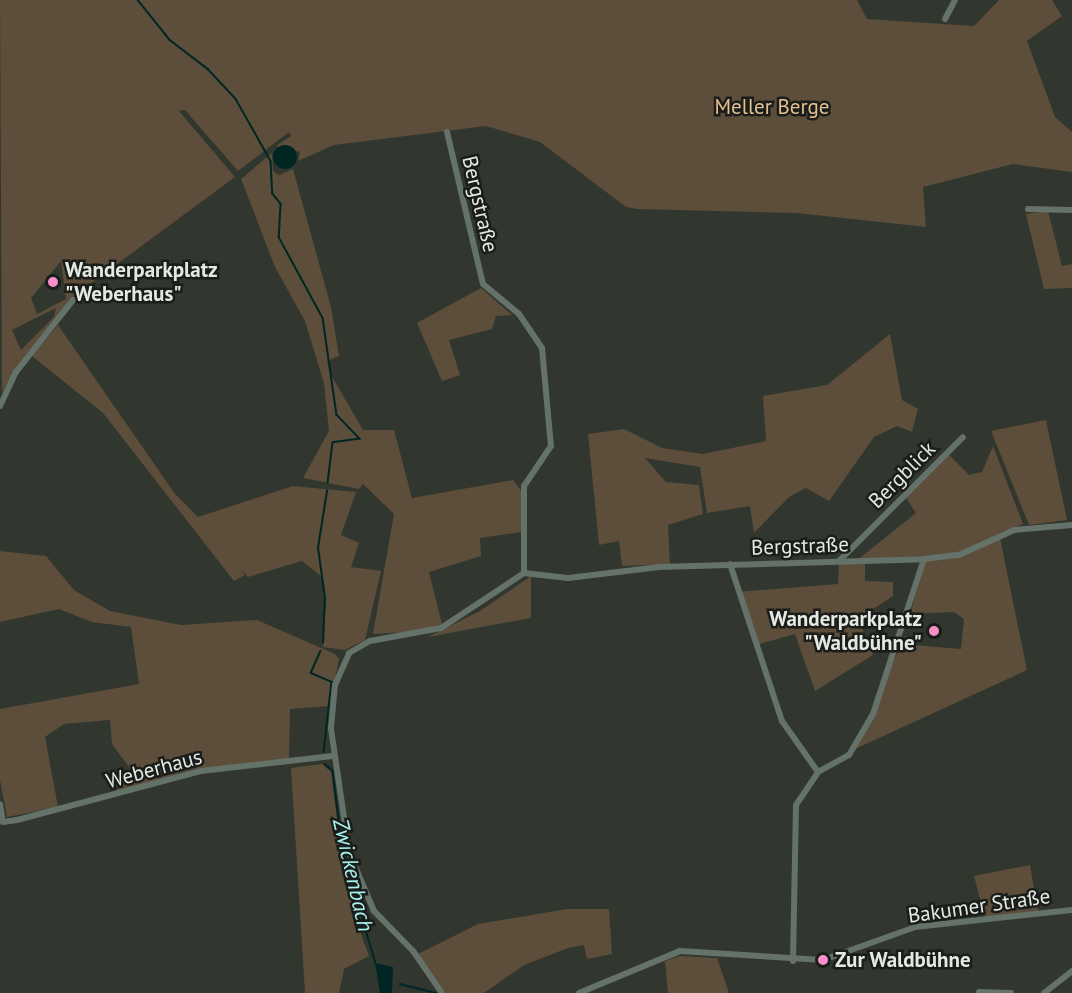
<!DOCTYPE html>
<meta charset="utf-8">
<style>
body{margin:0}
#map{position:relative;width:1072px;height:993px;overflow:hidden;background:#31362e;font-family:"PT Sans",sans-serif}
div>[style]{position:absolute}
.green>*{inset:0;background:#5c4e3a}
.water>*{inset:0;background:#002624}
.round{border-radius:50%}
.stream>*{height:1.5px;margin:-0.75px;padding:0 0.75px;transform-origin:0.75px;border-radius:0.75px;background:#002624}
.minor>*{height:6px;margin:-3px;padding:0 3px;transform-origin:3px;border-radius:3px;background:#64726a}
.dots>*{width:16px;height:16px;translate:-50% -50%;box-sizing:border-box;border:3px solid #1a1d19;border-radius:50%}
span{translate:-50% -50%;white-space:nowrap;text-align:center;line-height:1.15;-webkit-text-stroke:5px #1a1d19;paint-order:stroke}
.park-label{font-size:21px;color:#e5c192}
.street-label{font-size:21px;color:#e5e9e3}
.poi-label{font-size:21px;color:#e5e9e3;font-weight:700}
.left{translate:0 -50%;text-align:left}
.right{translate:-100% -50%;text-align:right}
.water-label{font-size:22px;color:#a8f3ef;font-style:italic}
</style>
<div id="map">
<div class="green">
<div style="clip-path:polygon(evenodd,0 0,857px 0,867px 19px,974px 26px,999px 0,1052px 0,1062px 16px,1027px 41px,1055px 117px,1072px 132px,1072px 172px,1013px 164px,923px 187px,926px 227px,797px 213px,637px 209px,626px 207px,540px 142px,486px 126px,334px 145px,298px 161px,300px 152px,276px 146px,291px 136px,289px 132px,238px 171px,185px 110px,179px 111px,235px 177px,71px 298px,2px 392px,0 0,61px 261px,66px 299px,37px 314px,31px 298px,61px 261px,0 0,56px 308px,54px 317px,21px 350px,12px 330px,56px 308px)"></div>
<div style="clip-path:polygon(272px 153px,273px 171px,279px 175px,293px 169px,331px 307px,339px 356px,327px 361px,331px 375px,363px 430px,394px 430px,412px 498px,513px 480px,522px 492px,521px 532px,480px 538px,481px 556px,429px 572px,442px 624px,421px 631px,373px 634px,394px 514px,363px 484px,359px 489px,303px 478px,329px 431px,324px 383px,305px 321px,275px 267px,241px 179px)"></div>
<div style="clip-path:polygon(1048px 211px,1062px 266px,1072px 264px,1072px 288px,1044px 289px,1026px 214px)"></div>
<div style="clip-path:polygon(481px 288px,512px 315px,496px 316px,492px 329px,449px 340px,460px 375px,442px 381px,417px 323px)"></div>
<div style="clip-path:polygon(58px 325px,175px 494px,198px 517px,293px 486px,356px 492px,341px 535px,359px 543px,351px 567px,381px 571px,365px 640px,345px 650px,323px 647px,326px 599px,322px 577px,302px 561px,248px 577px,240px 568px,245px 575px,234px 581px,103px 413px,32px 356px)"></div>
<div style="clip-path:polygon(890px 334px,902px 400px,918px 409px,912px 432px,897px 426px,874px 437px,829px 501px,806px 488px,789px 497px,754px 533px,750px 506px,707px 513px,700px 467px,645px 458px,666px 482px,699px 485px,703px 514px,668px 525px,670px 564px,622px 566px,619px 541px,599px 545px,588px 434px,624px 429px,662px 448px,703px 454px,766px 441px,763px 396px,827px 385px)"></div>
<div style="clip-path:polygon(1046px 420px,1067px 520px,1029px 525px,991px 431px)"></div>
<div style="clip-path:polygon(993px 446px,1023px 524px,999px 533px,1027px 670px,855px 749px,901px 644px,961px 649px,964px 619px,954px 612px,910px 614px,927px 556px,865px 561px,865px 581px,893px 582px,893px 596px,858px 619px,873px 655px,815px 691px,795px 634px,756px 645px,737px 592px,838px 584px,839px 562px,856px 561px,916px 513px,905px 496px,947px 453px,969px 475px,982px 472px)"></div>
<div style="clip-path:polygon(0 551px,46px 556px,74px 590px,110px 611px,181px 625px,257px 620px,335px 654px,339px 659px,330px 706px,290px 709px,289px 762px,196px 769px,115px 792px,131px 770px,112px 744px,110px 720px,64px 724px,45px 737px,58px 807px,7px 817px,0 780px,0 709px,139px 684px,131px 627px,92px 622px,59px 609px,0 622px)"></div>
<div style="clip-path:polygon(531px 576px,531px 618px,428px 637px,480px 611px)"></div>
<div style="clip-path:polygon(322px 764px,331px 772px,342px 856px,365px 924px,361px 934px,369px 956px,344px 969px,339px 993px,305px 993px,291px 768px)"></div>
<div style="clip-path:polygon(1030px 865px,1038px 911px,985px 918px,974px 876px)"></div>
<div style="clip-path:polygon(567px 909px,609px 909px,612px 954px,587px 959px,584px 945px,568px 948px,524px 965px,484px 993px,446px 993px,418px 954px,478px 924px)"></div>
<div style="clip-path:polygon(679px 956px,717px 958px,729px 993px,668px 993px,665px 961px)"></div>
</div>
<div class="water">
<div class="round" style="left:273px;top:145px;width:24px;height:24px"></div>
<div style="clip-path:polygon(375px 963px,393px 967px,392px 993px,380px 993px)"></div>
</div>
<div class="stream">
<div style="left:138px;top:0;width:51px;rotate:51.3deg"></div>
<div style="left:170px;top:40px;width:48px;rotate:37.3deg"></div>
<div style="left:208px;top:69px;width:41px;rotate:47deg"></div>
<div style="left:236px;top:99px;width:71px;rotate:60.6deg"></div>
<div style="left:271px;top:161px;width:33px;rotate:87deg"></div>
<div style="left:273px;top:194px;width:13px;rotate:51deg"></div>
<div style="left:281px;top:204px;width:33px;rotate:93deg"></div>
<div style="left:279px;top:237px;width:92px;rotate:61.5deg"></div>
<div style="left:323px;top:318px;width:98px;rotate:81.8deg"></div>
<div style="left:337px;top:415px;width:33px;rotate:46deg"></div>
<div style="left:360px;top:439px;width:27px;rotate:172deg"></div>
<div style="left:333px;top:443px;width:40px;rotate:97.1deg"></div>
<div style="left:323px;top:643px;width:45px;rotate:-87.5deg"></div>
<div style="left:325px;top:598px;width:50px;rotate:-98deg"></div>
<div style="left:318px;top:548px;width:58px;rotate:-81deg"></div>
<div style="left:321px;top:651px;width:24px;rotate:114deg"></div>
<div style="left:311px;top:673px;width:23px;rotate:23deg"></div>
<div style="left:332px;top:682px;width:70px;rotate:96.5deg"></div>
<div style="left:325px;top:764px;width:11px;rotate:41deg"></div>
<div style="left:333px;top:771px;width:83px;rotate:83deg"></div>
<div style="left:343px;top:853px;width:116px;rotate:73.4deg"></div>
<div style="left:400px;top:984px;width:38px;rotate:14deg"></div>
</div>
<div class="minor">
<div style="left:945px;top:19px;width:21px;rotate:-62deg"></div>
<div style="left:447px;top:132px;width:156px;rotate:76.7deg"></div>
<div style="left:483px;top:284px;width:47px;rotate:39.8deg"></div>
<div style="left:519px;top:314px;width:41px;rotate:55.9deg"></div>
<div style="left:542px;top:348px;width:98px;rotate:84.8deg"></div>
<div style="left:551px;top:446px;width:48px;rotate:124deg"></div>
<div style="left:524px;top:486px;width:87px;rotate:90deg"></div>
<div style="left:1028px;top:209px;width:44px;rotate:1.3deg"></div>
<div style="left:0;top:406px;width:38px;rotate:-65deg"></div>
<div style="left:16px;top:372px;width:92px;rotate:-51.6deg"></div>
<div style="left:839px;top:561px;width:175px;rotate:-45deg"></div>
<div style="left:730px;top:564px;width:165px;rotate:71.7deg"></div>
<div style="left:782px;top:721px;width:62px;rotate:54.8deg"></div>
<div style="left:0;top:804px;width:18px;rotate:81deg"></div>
<div style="left:3px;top:822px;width:14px;rotate:-8deg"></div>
<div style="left:17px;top:820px;width:190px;rotate:-14.9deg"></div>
<div style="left:201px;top:771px;width:132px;rotate:-6.5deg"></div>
<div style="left:793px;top:961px;width:156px;rotate:-88.9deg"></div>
<div style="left:796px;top:805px;width:40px;rotate:-56deg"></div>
<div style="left:818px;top:772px;width:35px;rotate:-29deg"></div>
<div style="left:849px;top:755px;width:48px;rotate:-59.7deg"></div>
<div style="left:873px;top:714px;width:163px;rotate:-71.8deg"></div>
<div style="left:979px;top:992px;width:32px;rotate:2deg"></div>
<div style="left:442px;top:993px;width:51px;rotate:-124.6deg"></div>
<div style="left:413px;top:951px;width:56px;rotate:-134.3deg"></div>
<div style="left:374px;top:911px;width:64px;rotate:-113deg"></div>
<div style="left:349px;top:852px;width:125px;rotate:-98.3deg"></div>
<div style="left:331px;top:728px;width:43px;rotate:-84.7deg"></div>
<div style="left:335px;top:685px;width:35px;rotate:-66deg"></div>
<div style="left:349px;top:653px;width:24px;rotate:-30deg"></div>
<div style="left:370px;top:641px;width:72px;rotate:-10.4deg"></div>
<div style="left:441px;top:628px;width:100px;rotate:-33.5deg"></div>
<div style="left:524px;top:573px;width:44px;rotate:6.5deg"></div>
<div style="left:568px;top:578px;width:92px;rotate:-6.9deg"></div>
<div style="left:659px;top:567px;width:265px;rotate:-1.7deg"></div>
<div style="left:924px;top:559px;width:35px;rotate:-7deg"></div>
<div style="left:959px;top:555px;width:60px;rotate:-24.4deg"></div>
<div style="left:1014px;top:530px;width:58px;rotate:-4.9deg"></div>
<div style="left:579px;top:993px;width:109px;rotate:-22.6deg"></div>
<div style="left:680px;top:951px;width:143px;rotate:3.6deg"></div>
<div style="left:823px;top:960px;width:98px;rotate:-19.7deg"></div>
<div style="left:915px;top:927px;width:158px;rotate:-6.2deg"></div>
<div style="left:1044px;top:993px;width:36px;rotate:-38deg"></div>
</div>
<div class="dots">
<div style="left:53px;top:282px;background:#f98fc9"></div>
<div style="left:934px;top:631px;background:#f98fc9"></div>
<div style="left:823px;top:960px;background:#f98fc9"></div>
</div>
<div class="park-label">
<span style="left:772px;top:107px">Meller Berge</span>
</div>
<div class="street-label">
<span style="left:480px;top:204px;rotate:77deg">Bergstraße</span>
<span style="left:902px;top:475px;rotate:-45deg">Bergblick</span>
<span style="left:800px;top:546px;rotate:-2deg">Bergstraße</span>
<span style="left:154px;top:769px;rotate:-15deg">Weberhaus</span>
<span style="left:979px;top:906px;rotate:-8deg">Bakumer Straße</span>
</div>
<div class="poi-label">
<span class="left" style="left:65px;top:282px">Wanderparkplatz<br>"Weberhaus"</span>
<span class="right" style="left:922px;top:631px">Wanderparkplatz<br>"Waldbühne"</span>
<span class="left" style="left:835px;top:960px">Zur Waldbühne</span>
</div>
<div class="water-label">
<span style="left:353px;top:875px;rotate:77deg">Zwickenbach</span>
</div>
</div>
